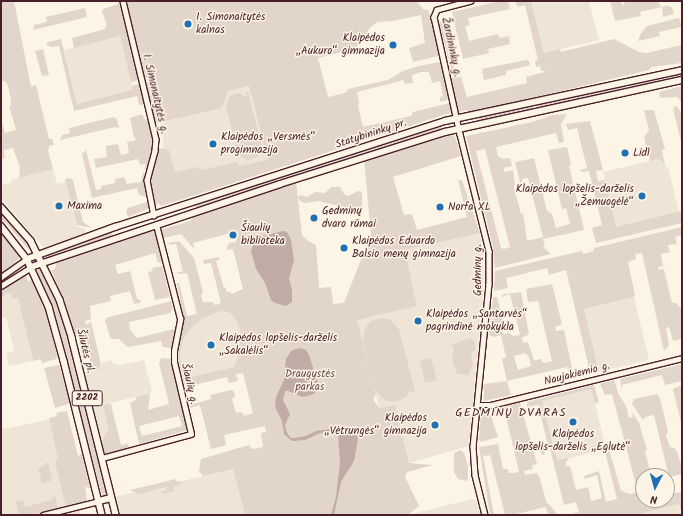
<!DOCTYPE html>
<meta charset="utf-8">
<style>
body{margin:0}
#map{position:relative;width:683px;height:516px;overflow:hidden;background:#fcf5e5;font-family:Kalam,sans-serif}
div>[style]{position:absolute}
.built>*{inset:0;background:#eee5d7}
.green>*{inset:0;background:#e2d5ca}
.water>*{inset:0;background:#c0aca5}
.roads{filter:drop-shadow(1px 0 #4a1f2b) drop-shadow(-1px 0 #4a1f2b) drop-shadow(0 1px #4a1f2b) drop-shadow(0 -1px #4a1f2b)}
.minor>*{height:4.5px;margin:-2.25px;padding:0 2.25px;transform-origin:2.25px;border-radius:2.25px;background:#fcf5e5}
.major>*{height:5.5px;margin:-2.75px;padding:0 2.75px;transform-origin:2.75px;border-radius:2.75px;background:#fcf5e5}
.dots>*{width:11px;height:11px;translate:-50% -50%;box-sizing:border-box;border:2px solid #fcf5e5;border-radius:50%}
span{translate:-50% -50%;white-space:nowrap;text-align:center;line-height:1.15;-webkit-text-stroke:3px #fcf5e5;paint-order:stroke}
.shield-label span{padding:1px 3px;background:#fcf5e5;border:1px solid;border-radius:3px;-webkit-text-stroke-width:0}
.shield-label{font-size:10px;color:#4a1f2b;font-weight:700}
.poi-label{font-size:11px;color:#4a1f2b}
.left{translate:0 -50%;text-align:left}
.right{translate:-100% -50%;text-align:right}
.street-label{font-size:11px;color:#4a1f2b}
.park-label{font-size:11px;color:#704c53}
.neighbourhood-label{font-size:12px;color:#4a1f2b;letter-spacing:1px}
.frame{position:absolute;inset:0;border:2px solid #4a1f2b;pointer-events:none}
.north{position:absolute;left:635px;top:468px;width:40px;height:40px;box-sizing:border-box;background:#fcf5e5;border:1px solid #b59f9b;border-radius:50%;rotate:186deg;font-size:11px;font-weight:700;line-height:16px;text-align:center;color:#4a1f2b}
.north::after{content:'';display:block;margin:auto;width:14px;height:18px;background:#1f6fb2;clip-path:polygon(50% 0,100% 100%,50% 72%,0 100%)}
</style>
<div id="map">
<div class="built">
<div style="clip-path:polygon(531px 1px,589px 1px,599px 40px,544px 53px)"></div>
<div style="clip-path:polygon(120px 36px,133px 90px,77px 104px,64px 50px)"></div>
<div style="clip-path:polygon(249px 86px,268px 160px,161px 206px,163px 137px,160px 122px,222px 104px,228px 91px)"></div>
<div style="clip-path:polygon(659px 159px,669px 170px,679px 212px,616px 228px,603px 172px)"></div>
<div style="clip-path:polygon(53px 169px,57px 184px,66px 182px,77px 227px,85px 228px,85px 233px,52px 247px,44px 248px,1px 198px,1px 185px,11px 183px,11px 180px)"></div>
<div style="clip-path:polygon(480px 233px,483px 253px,484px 278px,469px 446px,409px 463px,395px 405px,379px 408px,357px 320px,417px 305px,405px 250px)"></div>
<div style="clip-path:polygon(11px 292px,18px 298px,33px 361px,9px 366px,6px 353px,14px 351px,6px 317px,1px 318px,1px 297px)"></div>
<div style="clip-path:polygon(634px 297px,649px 360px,599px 372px,584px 309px)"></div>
<div style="clip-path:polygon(221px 311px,228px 312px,233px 315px,240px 329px,240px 350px,234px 367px,184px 380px,180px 355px,183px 340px,193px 326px,202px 319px)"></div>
<div style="clip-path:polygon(100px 360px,101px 363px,111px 360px,114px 364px,121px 365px,144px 360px,152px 391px,150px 393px,103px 405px,109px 432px,107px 433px,102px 444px,84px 372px,100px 369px)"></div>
<div style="clip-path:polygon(591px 388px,604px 441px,598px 451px,557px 461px,542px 401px)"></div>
<div style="clip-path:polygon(56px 418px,81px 515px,1px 515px,1px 426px,4px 429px)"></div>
<div style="clip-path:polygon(233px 469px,245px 515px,120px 515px,115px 497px)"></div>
<div style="clip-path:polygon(472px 499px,477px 502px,480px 515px,408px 515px)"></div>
<div style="clip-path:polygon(679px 504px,681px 515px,636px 515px)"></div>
</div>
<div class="green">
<div style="clip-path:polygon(1px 1px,14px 1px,31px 87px,36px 85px,49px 139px,52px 139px,54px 145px,49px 146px,49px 149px,48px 150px,53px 169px,19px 178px,20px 167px,13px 148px,4px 150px,5px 158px,1px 159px,1px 119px,5px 133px,16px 130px,9px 106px,11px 106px,11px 100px,8px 86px,5px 81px,1px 82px)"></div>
<div style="clip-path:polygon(120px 1px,139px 80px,131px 82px,120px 36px,74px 48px,72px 38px,105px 29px,105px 27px,107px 26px,102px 11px,103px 9px,118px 4px)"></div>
<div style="clip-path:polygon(125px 1px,416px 1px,424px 10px,427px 9px,429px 12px,439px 56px,413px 62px,409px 48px,425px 43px,421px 15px,393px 21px,377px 22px,369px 29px,367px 36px,354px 49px,318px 58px,328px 97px,345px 93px,348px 89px,388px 80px,403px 71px,419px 66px,440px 62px,450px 97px,447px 100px,440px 102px,440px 97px,443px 96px,440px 81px,432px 83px,429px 72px,421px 72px,412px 75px,413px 83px,404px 84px,404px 80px,357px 92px,359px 102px,358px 106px,363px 127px,411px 116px,413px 112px,450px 103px,453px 112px,161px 206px,158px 203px,155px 207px,150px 188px,151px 176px,159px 148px,169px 150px,175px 172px,197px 167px,202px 170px,237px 162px,239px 166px,268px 160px,249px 86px,228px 91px,222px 108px,156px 123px,152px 109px,154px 109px,153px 101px,150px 102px,145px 82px,148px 82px,147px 77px,145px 79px)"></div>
<div style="clip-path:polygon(500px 1px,508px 1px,510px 9px,468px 18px,470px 25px,465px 26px,469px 41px,498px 34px,499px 38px,509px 36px,510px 44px,488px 49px,489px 53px,463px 59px,452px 12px)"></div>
<div style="clip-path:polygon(515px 1px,531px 1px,544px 53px,560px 49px,561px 52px,614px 39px,639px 52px,646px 53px,682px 45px,682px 63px,652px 67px,649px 70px,469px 113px,467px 110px,458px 112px,451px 78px,461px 77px,467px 97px,527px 83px,526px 77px,545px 72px,541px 70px,540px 66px,536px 67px,535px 61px,538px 60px,525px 5px,518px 7px)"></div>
<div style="clip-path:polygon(610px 1px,621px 1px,623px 6px,625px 1px,657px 1px,662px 7px,668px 5px,669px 7px,672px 7px,674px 14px,663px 17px,662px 7px,640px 12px,641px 16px,615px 21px)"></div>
<div style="clip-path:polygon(85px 8px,87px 17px,33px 30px,34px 25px,47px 22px,46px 17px)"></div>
<div style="clip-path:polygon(679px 18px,682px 27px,659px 32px,660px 36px,638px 41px,641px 33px,647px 26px)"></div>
<div style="clip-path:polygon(443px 22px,444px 25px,455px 72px,452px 73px,441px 30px,438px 26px,437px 23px)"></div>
<div style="clip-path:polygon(61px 39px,77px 104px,132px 90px,132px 86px,140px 84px,145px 104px,139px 105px,137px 96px,74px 111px,59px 46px,52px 47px,46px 45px,48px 42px)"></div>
<div style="clip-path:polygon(43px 49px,49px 75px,42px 76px,35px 51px)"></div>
<div style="clip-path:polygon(526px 60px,529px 61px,530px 65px,506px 71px,506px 75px,484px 80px,482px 69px)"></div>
<div style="clip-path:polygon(682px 72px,682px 76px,631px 88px,630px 83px)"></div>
<div style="clip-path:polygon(625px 84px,627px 89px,540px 108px,537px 106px,538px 103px)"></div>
<div style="clip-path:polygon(682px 86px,682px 103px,677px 97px,660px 98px,659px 92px)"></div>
<div style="clip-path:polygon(246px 92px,248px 92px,264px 155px,262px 156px,261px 151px,257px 157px,249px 160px,241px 157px,237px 152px,226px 106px,230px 96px,238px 93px,247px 97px)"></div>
<div style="clip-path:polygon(530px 105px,533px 107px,531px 110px,478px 121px,478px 118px)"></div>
<div style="clip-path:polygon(677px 106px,682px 114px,682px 146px,673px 108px)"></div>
<div style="clip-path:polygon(644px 110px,654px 110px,665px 149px,662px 150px,665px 165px,659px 159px,650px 161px,644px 138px,649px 130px)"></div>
<div style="clip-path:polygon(142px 114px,146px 121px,150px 121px,154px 140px,147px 170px,144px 169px,146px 164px,140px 165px,138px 159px,96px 168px,94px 159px,107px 157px,106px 146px,118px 144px,121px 155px,129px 153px,127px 142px,137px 140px,134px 137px,130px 118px)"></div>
<div style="clip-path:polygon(evenodd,567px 114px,561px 124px,564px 142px,559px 143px,556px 133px,496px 147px,498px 156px,503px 159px,510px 158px,512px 166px,503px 168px,505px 172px,513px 170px,515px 185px,514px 188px,521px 214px,523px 213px,527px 241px,543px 237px,528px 178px,522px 179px,523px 186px,521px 186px,515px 162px,534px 158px,547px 211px,552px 214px,556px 228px,570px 224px,566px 208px,562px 209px,548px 150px,567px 147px,571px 164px,569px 166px,584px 230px,543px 239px,545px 246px,543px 247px,551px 254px,495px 268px,493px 247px,466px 136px,532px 122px,553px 115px,567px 114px,485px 149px,510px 247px,504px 249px,501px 248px,476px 151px,485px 149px)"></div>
<div style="clip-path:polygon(113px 117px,117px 119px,119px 128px,115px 127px,60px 140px,62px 135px,70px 133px,69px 128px)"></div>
<div style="clip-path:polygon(590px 121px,603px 170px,596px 171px,598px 181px,605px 180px,616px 227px,682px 211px,682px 223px,596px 243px,592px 228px,602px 225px,589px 171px,582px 172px,580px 170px,587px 168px,577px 128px,568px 130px,566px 124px)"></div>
<div style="clip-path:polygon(441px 126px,441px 129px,281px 182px,279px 177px)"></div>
<div style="clip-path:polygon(evenodd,451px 134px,455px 137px,461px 156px,393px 177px,404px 215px,412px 214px,417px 230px,467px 217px,458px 180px,462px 180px,480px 233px,405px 250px,417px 306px,357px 320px,374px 386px,363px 341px,365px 328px,371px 321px,381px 318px,390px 320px,399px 329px,415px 391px,412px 392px,411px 390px,406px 397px,401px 400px,391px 402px,382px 398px,374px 388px,376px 394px,373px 399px,379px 408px,395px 405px,409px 463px,433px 465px,407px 472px,405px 477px,419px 506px,408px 515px,245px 515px,233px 469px,203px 476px,199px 471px,201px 459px,249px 445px,252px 449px,263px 447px,261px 433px,266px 432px,265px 426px,224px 435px,226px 445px,211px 449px,200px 405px,190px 408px,189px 401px,193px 400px,194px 404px,211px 399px,210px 395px,231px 390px,234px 391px,235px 397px,232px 399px,236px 413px,242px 412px,244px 416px,253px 413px,243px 373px,236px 374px,238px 381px,229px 383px,227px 377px,186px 387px,187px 394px,178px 358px,184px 318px,177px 283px,179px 283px,187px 316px,197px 314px,187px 273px,180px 274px,176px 273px,183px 271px,176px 244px,169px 245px,169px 243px,179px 241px,194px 258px,203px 292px,201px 296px,203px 302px,213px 302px,214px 305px,221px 303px,211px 263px,204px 264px,203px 260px,219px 257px,219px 260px,216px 261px,224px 288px,225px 287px,227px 292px,230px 292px,232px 294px,243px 289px,233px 249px,226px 250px,229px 243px,236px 242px,234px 232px,193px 243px,195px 250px,181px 234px,163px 238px,160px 230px,190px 221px,196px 214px,296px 182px,302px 235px,307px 240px,316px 245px,319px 288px,331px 287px,333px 304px,344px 303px,371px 234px,364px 160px,451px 134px,221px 311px,228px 312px,233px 315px,240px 329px,240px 350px,234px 367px,184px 379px,180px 355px,183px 340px,193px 326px,202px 319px,221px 311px)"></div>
<div style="clip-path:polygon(86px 150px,96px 190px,101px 189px,101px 186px,115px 183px,115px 179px,124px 177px,127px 184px,141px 182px,143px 173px,145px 174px,145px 183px,148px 197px,139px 195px,137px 188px,92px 198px,82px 154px)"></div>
<div style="clip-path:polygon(70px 178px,73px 180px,83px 222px,92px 228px,77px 225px,65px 179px)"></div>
<div style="clip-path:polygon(276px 178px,278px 183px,197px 209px,195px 205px)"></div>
<div style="clip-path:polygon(331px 187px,340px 187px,344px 194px,348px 196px,358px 191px,362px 192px,362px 208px,359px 211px,319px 201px,305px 203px,300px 201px,298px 197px,301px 195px,307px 197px,315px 192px,325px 193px)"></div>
<div style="clip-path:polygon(147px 202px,149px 203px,150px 208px,128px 217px,126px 211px,128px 208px)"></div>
<div style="clip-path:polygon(1px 212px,19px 232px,31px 247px,28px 249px,6px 223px,1px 221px)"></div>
<div style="clip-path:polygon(682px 227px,682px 235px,675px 237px,677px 244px,668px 245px,670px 252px,661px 254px,663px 266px,658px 267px,659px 270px,664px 269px,672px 303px,676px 303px,682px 309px,682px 339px,673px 341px,669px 327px,666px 328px,669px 346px,664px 351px,642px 253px,635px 254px,636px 259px,628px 262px,635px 295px,634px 297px,584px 309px,599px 372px,589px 368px,566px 270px,549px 275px,547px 268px,506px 278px,508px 288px,494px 291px,495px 271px,582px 251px,583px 254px,594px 251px,594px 248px)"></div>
<div style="clip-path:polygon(151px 228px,153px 233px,156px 231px,163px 262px,158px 263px,155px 253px,115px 265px,118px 274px,130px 271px,137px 299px,141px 300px,140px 303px,134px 304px,130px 291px,110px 296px,111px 301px,90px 306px,91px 319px,85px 321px,86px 325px,91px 322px,100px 360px,100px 369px,93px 371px,89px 356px,83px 347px,80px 333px,75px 334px,64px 299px,51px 270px,54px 270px,56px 266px,55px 260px)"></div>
<div style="clip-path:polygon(110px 232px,113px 235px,111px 237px,48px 258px,46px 257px,47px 255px)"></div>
<div style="clip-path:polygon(1px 233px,20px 256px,17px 261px,1px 274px)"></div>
<div style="clip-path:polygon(162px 266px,170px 297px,155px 300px,148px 272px,153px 271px,152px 268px)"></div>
<div style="clip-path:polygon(39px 268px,58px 304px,65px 325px,105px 486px,107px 493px,104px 496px,101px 492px,89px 447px,57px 323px,37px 271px)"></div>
<div style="clip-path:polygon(22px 274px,25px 274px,29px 282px,33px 277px,47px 312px,57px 356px,56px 359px,42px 363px,41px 359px,33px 361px,18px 298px,12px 299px,11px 293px,6px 294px,1px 299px,1px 289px)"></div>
<div style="clip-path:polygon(evenodd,552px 284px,562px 324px,555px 327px,556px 331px,564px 330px,574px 378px,570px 379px,567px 367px,507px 381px,511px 395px,484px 401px,484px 384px,507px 381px,502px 359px,506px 357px,501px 335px,494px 337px,489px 335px,493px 297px,497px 297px,498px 300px,503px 322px,500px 325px,503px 334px,509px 333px,513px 336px,520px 335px,510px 294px,502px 297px,503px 294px,521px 292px,529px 334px,522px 338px,523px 343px,528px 342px,534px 360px,541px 359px,542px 362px,546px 363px,552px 361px,538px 301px,528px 302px,526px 289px,552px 284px,525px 353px,529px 357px,531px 366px,518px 370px,514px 356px,525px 353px)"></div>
<div style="clip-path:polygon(171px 301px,173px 309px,171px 310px,171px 313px,129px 322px,130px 330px,137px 338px,174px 329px,176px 331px,172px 348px,163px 347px,161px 341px,128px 347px,119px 339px,112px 339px,110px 337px,105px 321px,106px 318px)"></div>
<div style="clip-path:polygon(470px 338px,474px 341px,476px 348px,471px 355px,473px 365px,471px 370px,468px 375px,457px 374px,452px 360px,454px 348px,451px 345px)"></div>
<div style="clip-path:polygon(evenodd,161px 358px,172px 359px,188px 430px,139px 444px,130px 403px,136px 400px,136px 397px,150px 393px,148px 410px,169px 404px,159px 363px,161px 358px,179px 416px,182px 426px,142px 436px,139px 426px,179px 416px)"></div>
<div style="clip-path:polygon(431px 358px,437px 380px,425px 383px,420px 360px)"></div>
<div style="clip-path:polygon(682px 364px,682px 381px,665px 385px,662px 375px,622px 385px,622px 392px,620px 379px)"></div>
<div style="clip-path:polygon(59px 365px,71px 403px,55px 408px,44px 368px)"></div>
<div style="clip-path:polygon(614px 380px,619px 395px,626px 406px,629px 418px,633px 417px,632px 412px,639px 423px,647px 450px,645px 451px,651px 476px,643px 476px,643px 479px,640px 480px,643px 500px,667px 500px,667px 494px,682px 492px,682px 515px,679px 504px,636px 515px,568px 515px,579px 512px,576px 502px,564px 505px,550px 448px,544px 449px,545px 455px,542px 454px,538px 447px,548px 445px,538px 405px,527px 407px,527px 402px,594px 385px,599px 402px,595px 404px,591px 389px,542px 401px,557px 460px,568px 458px,569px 460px,566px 461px,566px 466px,570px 466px,576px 490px,588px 487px,591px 501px,602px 498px,597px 475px,585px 479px,584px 476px,599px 471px,606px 502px,617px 499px,605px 452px,609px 449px,621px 491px,631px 494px,638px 492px,612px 394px,605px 395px,600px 384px)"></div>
<div style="clip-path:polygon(682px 385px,682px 427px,673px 389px)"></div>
<div style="clip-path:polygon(657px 394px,660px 398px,668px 432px,666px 435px,670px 447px,676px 449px,682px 467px,682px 474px,669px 477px,654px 415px,645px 417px,643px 420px,632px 404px,634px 399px)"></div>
<div style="clip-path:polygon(520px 403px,537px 464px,532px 465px,533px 469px,524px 471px,525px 475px,537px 473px,538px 476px,539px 475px,546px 501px,558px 515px,548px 515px,546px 507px,512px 515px,505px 515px,490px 455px,483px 456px,494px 515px,490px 515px,479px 447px,498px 444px,503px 469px,508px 469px,509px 473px,513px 473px,519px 472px,505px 412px,496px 414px,495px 411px,496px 409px)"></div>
<div style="clip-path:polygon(108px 404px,111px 404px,121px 445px,128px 444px,129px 448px,107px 454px,104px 453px,102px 444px,106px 432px,109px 432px,103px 405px)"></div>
<div style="clip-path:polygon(489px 410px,498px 437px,481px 442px,479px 439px,481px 413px)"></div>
<div style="clip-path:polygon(67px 411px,78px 456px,82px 454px,90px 488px,85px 487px,87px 501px,66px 506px,55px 463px,58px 459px,49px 418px,57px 416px,56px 413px)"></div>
<div style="clip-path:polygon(461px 450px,464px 453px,468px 466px,468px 481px,458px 479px,454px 472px,454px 453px)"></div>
<div style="clip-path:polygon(45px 463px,48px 463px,52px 479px,51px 481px,42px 483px,38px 468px,45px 466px)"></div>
<div style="clip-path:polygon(176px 479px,177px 482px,181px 481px,179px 487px,178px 484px,174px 486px,174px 491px,162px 494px,161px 492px,167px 490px,166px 487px,138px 494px,130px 490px)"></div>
<div style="clip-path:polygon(55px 495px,58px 508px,31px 515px,19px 515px,16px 502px,23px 500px,25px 507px,51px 500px)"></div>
</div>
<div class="water">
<div style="clip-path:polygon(283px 231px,287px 232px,291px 240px,294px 260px,289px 278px,292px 290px,292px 302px,286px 306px,275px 303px,271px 300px,265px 283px,256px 269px,251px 251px,255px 240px,259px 237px)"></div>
<div style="clip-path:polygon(300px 348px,306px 350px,309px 355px,319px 387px,314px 394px,303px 397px,288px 391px,285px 391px,283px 400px,290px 414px,285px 425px,287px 433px,291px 438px,295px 438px,306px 436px,316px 431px,339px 428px,357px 434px,358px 439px,354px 461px,341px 482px,334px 515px,331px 515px,336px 497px,340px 463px,338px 432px,334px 431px,320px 433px,305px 440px,292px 441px,284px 434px,282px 421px,275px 407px,276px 397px,284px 380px,286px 359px,292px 350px)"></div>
</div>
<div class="roads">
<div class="minor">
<div style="left:123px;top:1px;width:142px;rotate:76.6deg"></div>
<div style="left:156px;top:139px;width:12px;rotate:95deg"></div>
<div style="left:155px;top:151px;width:30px;rotate:105deg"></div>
<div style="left:147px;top:180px;width:36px;rotate:79deg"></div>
<div style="left:471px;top:1px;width:35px;rotate:165deg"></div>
<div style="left:437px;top:10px;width:8px;rotate:113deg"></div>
<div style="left:434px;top:17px;width:120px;rotate:77.5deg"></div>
<div style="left:460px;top:134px;width:121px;rotate:76.1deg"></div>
<div style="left:489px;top:251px;width:33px;rotate:90deg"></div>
<div style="left:489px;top:284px;width:163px;rotate:95.6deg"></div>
<div style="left:473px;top:446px;width:29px;rotate:86deg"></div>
<div style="left:475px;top:475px;width:41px;rotate:76deg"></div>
<div style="left:1px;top:277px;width:32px;rotate:-35deg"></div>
<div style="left:1px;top:286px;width:36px;rotate:-32deg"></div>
<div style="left:477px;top:405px;width:14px"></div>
<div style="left:491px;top:405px;width:197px;rotate:-13.8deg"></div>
<div style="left:102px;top:458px;width:92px;rotate:-15.1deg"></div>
<div style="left:191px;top:434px;width:74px;rotate:-103.3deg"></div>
<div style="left:174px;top:362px;width:11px;rotate:-90deg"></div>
<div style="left:174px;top:351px;width:33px;rotate:-79deg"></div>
<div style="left:180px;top:319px;width:97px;rotate:-104.3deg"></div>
<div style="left:43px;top:515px;width:58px;rotate:-14deg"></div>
</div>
<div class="major">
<div style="left:1px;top:207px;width:45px;rotate:48.6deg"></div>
<div style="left:31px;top:241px;width:66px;rotate:63.8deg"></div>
<div style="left:60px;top:300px;width:40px;rotate:72deg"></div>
<div style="left:72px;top:338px;width:182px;rotate:76deg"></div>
<div style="left:1px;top:226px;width:42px;rotate:51.8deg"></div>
<div style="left:27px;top:259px;width:53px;rotate:65.4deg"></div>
<div style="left:49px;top:307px;width:56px;rotate:74.5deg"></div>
<div style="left:64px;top:361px;width:159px;rotate:76.1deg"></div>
<div style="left:27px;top:259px;width:94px;rotate:-20deg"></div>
<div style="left:115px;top:227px;width:347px;rotate:-17.8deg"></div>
<div style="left:445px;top:121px;width:242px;rotate:-12.1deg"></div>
<div style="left:31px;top:267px;width:262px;rotate:-18.4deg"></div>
<div style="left:280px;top:184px;width:173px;rotate:-17.5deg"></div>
<div style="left:445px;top:132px;width:243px;rotate:-12.4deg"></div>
<div style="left:99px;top:501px;width:12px;rotate:-14deg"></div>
</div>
</div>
<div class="dots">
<div style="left:188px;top:24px;background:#1f6fb2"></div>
<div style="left:393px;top:45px;background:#1f6fb2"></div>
<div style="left:213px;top:144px;background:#1f6fb2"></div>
<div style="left:625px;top:153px;background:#1f6fb2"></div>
<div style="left:642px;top:196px;background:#1f6fb2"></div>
<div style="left:59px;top:206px;background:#1f6fb2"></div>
<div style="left:440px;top:207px;background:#1f6fb2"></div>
<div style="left:314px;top:218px;background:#1f6fb2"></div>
<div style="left:233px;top:235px;background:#1f6fb2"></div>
<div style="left:344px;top:248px;background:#1f6fb2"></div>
<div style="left:418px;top:321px;background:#1f6fb2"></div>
<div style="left:211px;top:345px;background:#1f6fb2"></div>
<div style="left:573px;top:422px;background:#1f6fb2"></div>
<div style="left:435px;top:425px;background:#1f6fb2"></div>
</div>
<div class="shield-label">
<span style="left:87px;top:398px">2202</span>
</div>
<div class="poi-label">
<span class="left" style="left:196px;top:24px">I. Simonaitytės<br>kalnas</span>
<span class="right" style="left:385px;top:45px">Klaipėdos<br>„Aukuro“ gimnazija</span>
<span class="left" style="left:221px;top:144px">Klaipėdos „Versmės“<br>progimnazija</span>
<span class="left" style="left:633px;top:153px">Lidl</span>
<span class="right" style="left:634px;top:196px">Klaipėdos lopšelis-darželis<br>„Žemuogėlė“</span>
<span class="left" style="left:67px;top:206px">Maxima</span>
<span class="left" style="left:448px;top:207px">Norfa XL</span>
<span class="left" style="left:322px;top:218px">Gedminų<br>dvaro rūmai</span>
<span class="left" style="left:241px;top:235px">Šiaulių<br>biblioteka</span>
<span class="left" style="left:352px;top:248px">Klaipėdos Eduardo<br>Balsio menų gimnazija</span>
<span class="left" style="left:426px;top:321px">Klaipėdos „Santarvės“<br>pagrindinė mokykla</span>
<span class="left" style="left:219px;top:345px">Klaipėdos lopšelis-darželis<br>„Sakalėlis“</span>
<span class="right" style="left:427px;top:425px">Klaipėdos<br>„Vėtrungės“ gimnazija</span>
<span style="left:573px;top:441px">Klaipėdos<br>lopšelis-darželis „Eglutė“</span>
</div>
<div class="street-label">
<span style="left:451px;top:47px;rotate:78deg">Žardininkų g.</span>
<span style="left:155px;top:94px;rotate:77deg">I. Simonaitytės g.</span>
<span style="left:371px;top:134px;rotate:-18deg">Statybininkų pr.</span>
<span style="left:478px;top:270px;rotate:-90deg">Gedminų g.</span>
<span style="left:85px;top:351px;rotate:76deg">Šilutės pl.</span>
<span style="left:577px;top:374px;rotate:-14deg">Naujakiemio g.</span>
<span style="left:189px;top:384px;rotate:77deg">Šiaulių g.</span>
</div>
<div class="park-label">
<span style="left:310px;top:381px">Draugystės<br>parkas</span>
</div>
<div class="neighbourhood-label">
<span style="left:511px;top:413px">GEDMINŲ DVARAS</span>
</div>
<div class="frame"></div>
<div class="north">N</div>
</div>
